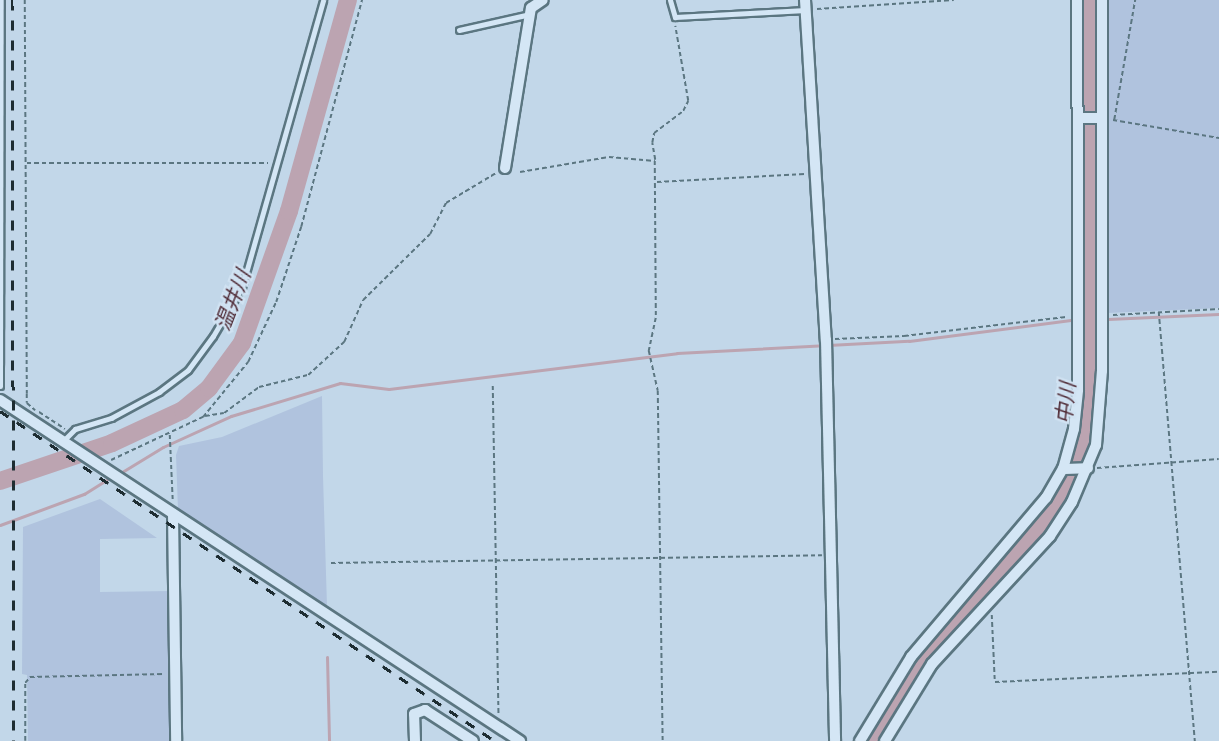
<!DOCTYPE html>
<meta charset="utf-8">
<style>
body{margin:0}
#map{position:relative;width:1219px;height:741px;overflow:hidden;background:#c2d7e9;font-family:"IBM Plex Serif","Noto Sans JP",serif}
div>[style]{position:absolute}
.farmland>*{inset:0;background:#b0c3de}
.stream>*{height:3px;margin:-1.5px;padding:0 1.5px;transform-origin:1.5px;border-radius:1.5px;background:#bca4b1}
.river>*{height:18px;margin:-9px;padding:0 9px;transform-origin:9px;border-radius:9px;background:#bca4b1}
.path>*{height:1.5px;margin-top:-0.75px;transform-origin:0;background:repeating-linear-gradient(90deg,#5b7681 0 4.5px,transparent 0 7.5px)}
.roads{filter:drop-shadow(2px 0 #5b7681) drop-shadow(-2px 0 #5b7681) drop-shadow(0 2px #5b7681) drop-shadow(0 -2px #5b7681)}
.service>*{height:5px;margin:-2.5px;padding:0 2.5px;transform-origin:2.5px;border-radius:2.5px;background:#d4e6f5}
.minor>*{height:10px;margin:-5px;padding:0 5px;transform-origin:5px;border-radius:5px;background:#d4e6f5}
.rail>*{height:3px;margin-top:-1.5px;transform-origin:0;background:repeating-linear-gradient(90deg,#1e2d32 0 10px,transparent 0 20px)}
span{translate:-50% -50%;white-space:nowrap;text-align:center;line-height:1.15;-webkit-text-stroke:5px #d0e2f2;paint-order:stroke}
.water-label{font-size:21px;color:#512e39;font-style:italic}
</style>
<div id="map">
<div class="farmland">
<div style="clip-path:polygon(1108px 0,1219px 0,1219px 308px,1107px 313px)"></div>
<div style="clip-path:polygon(322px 396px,323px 476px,327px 606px,178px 510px,176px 455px,179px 446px,222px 437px)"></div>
<div style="clip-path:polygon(100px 499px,157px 538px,100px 539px,100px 592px,171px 591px,172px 741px,28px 741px,27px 675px,22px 674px,23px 527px)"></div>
</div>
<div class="stream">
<div style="left:1108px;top:319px;width:111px;rotate:-2.6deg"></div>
<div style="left:1081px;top:320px;width:17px;rotate:-3deg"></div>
<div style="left:1081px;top:323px;width:10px"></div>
<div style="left:122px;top:472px;width:48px;rotate:-31.4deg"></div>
<div style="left:163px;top:447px;width:75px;rotate:-24.5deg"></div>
<div style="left:231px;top:416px;width:114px;rotate:-16.8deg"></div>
<div style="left:340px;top:383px;width:49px;rotate:7deg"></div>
<div style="left:389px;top:389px;width:290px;rotate:-7.1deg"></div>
<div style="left:677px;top:353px;width:232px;rotate:-3deg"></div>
<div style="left:909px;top:341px;width:163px;rotate:-7.4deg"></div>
<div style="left:0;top:525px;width:90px;rotate:-20.3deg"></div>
<div style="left:84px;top:494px;width:31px;rotate:-32deg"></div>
<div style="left:327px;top:657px;width:84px;rotate:88.6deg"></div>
</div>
<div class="river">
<div style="left:0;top:481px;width:118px;rotate:-18.7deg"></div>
<div style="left:112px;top:443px;width:78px;rotate:-24.9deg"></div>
<div style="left:183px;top:410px;width:34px;rotate:-40deg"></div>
<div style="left:209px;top:388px;width:56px;rotate:-53.7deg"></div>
<div style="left:242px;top:343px;width:140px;rotate:-70.4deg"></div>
<div style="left:289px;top:211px;width:219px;rotate:-74.4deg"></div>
<div style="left:874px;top:741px;width:53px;rotate:-64.4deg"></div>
<div style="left:897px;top:693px;width:38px;rotate:-53deg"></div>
<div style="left:920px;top:663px;width:204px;rotate:-49deg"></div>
<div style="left:1054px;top:509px;width:68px;rotate:-64.6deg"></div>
<div style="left:1083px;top:448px;width:55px;rotate:-82.7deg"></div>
<div style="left:1090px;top:393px;width:51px;rotate:-88.9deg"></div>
<div style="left:1091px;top:342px;width:342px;rotate:-90.2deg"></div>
</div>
<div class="path">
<div style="left:25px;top:0;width:394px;rotate:89.7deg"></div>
<div style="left:27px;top:394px;width:9px;rotate:90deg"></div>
<div style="left:27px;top:403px;width:11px;rotate:41deg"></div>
<div style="left:817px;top:9px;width:137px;rotate:-3.8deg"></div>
<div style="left:1113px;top:120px;width:108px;rotate:9.6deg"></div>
<div style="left:1114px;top:120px;width:122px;rotate:-80.1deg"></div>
<div style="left:655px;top:160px;width:17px;rotate:-100deg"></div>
<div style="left:652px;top:143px;width:10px;rotate:-79deg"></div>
<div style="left:654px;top:133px;width:36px;rotate:-37deg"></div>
<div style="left:683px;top:111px;width:11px;rotate:-63deg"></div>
<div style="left:688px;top:101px;width:76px;rotate:-99.8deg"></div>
<div style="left:27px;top:163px;width:241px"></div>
<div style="left:520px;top:172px;width:90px;rotate:-9.6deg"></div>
<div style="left:609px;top:157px;width:46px;rotate:5deg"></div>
<div style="left:655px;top:161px;width:157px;rotate:89.6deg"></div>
<div style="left:656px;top:318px;width:34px;rotate:102deg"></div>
<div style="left:649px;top:351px;width:41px;rotate:77.3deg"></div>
<div style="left:658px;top:391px;width:350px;rotate:89.2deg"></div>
<div style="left:657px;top:182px;width:148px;rotate:-3.1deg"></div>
<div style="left:1159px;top:312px;width:431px;rotate:85.2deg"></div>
<div style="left:1113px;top:315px;width:106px;rotate:-3.2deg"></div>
<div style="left:835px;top:339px;width:69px;rotate:-2.5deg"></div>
<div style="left:904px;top:336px;width:163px;rotate:-6.7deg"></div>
<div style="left:493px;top:386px;width:329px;rotate:89deg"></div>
<div style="left:39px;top:412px;width:31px;rotate:33deg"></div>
<div style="left:205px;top:416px;width:19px;rotate:-9deg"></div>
<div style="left:224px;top:413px;width:44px;rotate:-36.6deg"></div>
<div style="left:259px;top:387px;width:50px;rotate:-13.8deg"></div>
<div style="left:308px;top:375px;width:49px;rotate:-42.5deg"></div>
<div style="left:344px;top:342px;width:46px;rotate:-65.7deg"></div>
<div style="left:363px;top:300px;width:94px;rotate:-44.6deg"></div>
<div style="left:430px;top:234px;width:35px;rotate:-63deg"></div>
<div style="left:446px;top:203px;width:58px;rotate:-31deg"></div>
<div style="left:170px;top:435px;width:66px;rotate:87.4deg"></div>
<div style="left:111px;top:460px;width:102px;rotate:-25.1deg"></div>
<div style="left:203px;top:417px;width:71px;rotate:-50.7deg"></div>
<div style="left:248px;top:362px;width:66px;rotate:-65deg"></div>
<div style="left:276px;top:302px;width:79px;rotate:-71.6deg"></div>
<div style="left:301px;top:227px;width:235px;rotate:-75deg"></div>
<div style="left:1097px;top:468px;width:122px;rotate:-4.2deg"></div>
<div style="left:331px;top:563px;width:491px;rotate:-0.9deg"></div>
<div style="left:992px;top:615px;width:67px;rotate:87.4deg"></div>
<div style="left:995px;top:682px;width:224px;rotate:-2.6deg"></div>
<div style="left:25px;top:741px;width:58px;rotate:-90deg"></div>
<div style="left:25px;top:683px;width:8px;rotate:-50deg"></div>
<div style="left:30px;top:677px;width:134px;rotate:-1.3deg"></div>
</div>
<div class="roads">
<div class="service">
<div style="left:670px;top:0;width:18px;rotate:74deg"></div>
<div style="left:675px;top:17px;width:131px;rotate:-3.1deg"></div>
<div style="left:459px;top:30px;width:73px;rotate:-12.7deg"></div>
<div style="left:0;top:386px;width:386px;rotate:-89.9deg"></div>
<div style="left:63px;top:441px;width:17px;rotate:-45deg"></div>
<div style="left:75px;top:429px;width:38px;rotate:-17deg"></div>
<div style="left:111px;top:418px;width:55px;rotate:-28.4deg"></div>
<div style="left:159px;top:392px;width:36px;rotate:-37deg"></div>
<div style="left:188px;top:370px;width:42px;rotate:-53.7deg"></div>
<div style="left:213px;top:336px;width:57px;rotate:-59.4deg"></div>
<div style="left:242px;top:287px;width:298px;rotate:-74.2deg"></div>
</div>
<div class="minor">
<div style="left:805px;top:0;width:341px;rotate:86.5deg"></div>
<div style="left:826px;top:340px;width:401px;rotate:88.7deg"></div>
<div style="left:1078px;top:118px;width:24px"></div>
<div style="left:505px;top:168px;width:162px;rotate:-80.8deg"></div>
<div style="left:531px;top:8px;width:14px;rotate:-34deg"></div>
<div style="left:0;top:400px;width:622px;rotate:33.26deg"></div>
<div style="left:1063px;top:469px;width:25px;rotate:-2deg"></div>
<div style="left:173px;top:514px;width:227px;rotate:89.2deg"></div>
<div style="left:415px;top:741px;width:27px;rotate:-92deg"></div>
<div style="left:414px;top:714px;width:12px;rotate:-20deg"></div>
<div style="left:425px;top:710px;width:57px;rotate:32.9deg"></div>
<div style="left:860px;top:741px;width:98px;rotate:-58.7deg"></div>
<div style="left:911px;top:657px;width:209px;rotate:-49.7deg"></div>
<div style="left:1046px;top:498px;width:34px;rotate:-60deg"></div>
<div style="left:1063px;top:469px;width:41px;rotate:-74.6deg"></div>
<div style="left:1074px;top:429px;width:39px;rotate:-84deg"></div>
<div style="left:1078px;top:390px;width:390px;rotate:-90.1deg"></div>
<div style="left:885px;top:741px;width:90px;rotate:-58.6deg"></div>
<div style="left:932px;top:664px;width:174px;rotate:-47.3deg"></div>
<div style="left:1050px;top:536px;width:40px;rotate:-57.1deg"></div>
<div style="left:1072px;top:502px;width:62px;rotate:-67.2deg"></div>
<div style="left:1096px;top:445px;width:74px;rotate:-85.4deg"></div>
<div style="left:1102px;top:371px;width:371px;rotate:-90deg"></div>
</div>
</div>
<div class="rail">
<div style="left:12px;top:0;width:741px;rotate:89.85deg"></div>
<div style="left:0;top:411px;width:595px;rotate:33.69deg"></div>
</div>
<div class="water-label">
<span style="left:232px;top:300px;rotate:-69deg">温井川</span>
<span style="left:1065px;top:403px;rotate:-84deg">中川</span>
</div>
</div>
